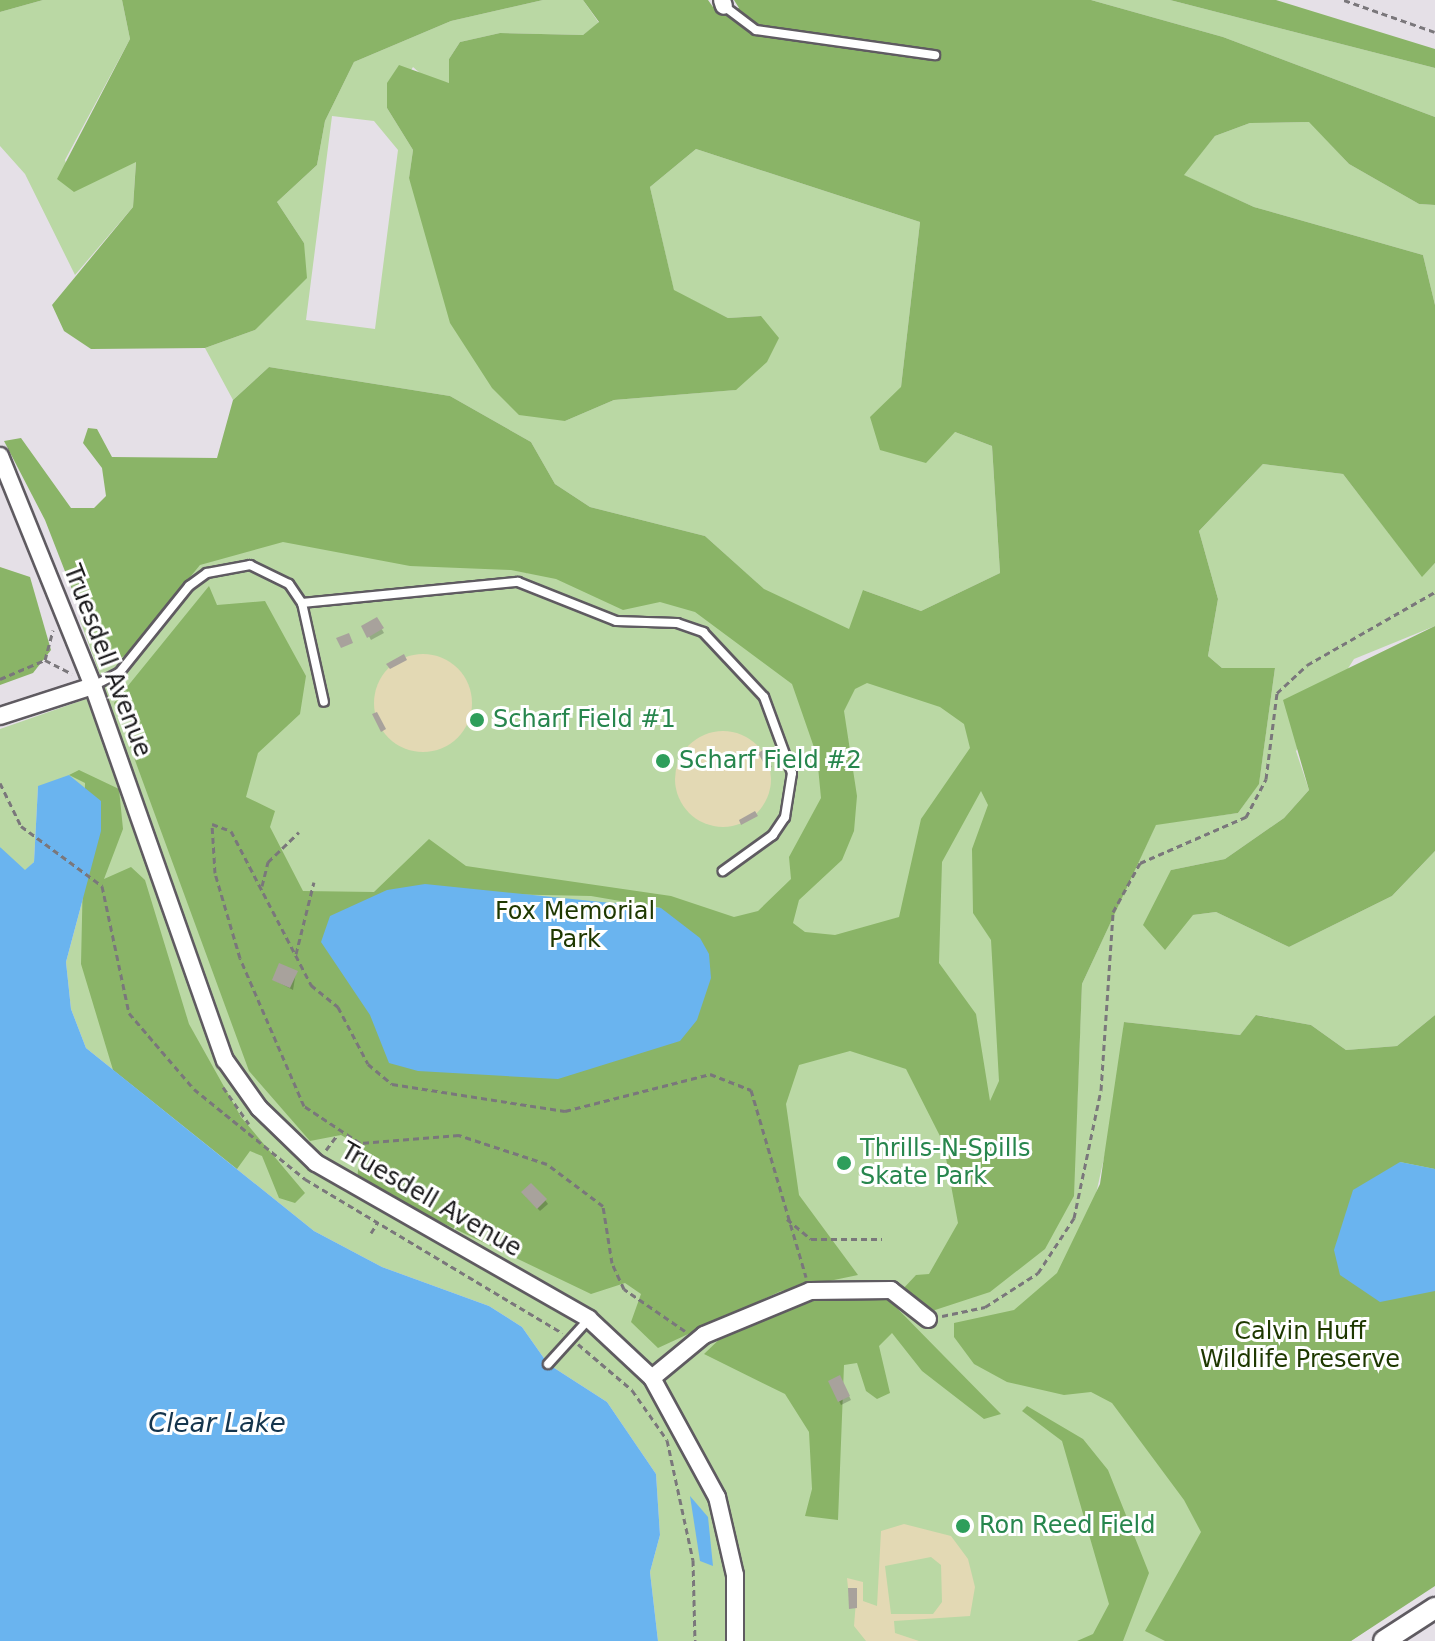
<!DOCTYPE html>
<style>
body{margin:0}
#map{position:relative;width:1435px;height:1641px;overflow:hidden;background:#e5e0e7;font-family:"DejaVu Sans",sans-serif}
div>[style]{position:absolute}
.green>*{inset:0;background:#bad8a4}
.forest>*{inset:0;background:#8ab467}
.sand>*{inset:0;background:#e3d9b4}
.round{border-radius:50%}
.water>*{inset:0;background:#6ab4ef}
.shadow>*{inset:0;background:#0003}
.building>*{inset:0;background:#a8a29c}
.path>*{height:3px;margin-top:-1.5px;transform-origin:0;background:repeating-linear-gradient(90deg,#7a777b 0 6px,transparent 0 10px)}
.roads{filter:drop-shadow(2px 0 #5f5b61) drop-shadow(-2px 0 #5f5b61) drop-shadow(0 2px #5f5b61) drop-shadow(0 -2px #5f5b61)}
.service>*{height:8px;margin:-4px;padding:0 4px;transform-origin:4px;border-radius:4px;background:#fff}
.minor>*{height:16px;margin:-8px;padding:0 8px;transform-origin:8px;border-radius:8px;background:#fff}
.tertiary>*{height:20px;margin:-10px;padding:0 10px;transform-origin:10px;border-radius:10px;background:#fff}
.dots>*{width:22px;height:22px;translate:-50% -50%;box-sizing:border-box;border:4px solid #fff;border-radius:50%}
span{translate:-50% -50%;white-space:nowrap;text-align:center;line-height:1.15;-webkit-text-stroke:6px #fff;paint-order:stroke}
.street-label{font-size:24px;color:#19181a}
.leisure-label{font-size:24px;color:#27864d}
.left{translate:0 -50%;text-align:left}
.park-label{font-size:24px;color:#1e3800}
.water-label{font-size:26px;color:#15354d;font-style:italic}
</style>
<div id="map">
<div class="green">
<div style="clip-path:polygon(43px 0,122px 0,130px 39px,65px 160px,74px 191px,136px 161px,133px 207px,75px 275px,25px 174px,0 146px,0 12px)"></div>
<div style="clip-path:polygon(evenodd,543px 0,583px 0,599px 23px,583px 35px,500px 33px,460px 42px,449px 59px,449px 83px,427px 79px,413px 67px,387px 108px,413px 150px,409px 178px,565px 421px,614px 400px,735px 390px,761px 316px,728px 318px,674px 291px,650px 187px,696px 149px,920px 222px,901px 387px,955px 432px,992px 446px,1000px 573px,921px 611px,863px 590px,986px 692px,1077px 1107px,1082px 984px,1156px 824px,1238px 813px,1259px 783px,1275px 668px,1222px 668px,1208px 656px,1218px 599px,1199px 531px,1263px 464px,1343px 474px,1422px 576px,1435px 563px,1435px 626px,1354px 659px,1296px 751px,1309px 790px,1284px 818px,1225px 859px,1171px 870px,1193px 915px,1216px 912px,1289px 947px,1392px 896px,1435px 851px,1435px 1015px,1397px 1046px,1346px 1050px,1311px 1025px,1257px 1015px,1240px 1035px,1124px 1022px,1120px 1086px,1096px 1194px,1435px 1063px,1435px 1583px,1351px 1641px,658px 1641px,650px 1572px,660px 1535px,656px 1474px,607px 1402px,548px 1364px,522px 1327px,489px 1306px,382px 1267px,314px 1231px,86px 1048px,71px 1009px,66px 962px,101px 831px,38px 786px,34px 862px,25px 871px,10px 864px,0 847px,0 729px,106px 692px,80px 620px,170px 545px,293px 496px,757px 583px,705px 536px,590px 507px,555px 484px,531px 442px,450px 396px,269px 367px,233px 400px,205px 348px,255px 330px,304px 243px,277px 202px,317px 165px,325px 121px,354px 62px,451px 21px,543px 0,332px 116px,374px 121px,398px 150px,375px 329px,306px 320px,332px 116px)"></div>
<div style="clip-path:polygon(1091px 0,1170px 0,1435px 68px,1435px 117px,1223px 37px)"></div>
<div style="clip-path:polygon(1310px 122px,1349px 164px,1419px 204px,1435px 205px,1435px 305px,1423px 255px,1254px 207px,1183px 175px,1215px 136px,1250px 123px)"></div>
</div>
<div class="forest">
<div style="clip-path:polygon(0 0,43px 0,0 12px)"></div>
<div style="clip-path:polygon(122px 0,543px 0,451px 21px,354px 62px,325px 121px,317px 165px,277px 202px,304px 243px,307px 278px,255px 330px,205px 348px,91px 349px,64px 331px,52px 305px,133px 207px,136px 162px,74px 192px,57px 179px,130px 39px)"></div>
<div style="clip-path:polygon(evenodd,583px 0,708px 0,713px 7px,739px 8px,734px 0,1091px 0,1223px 37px,1435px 117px,1435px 205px,1419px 204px,1349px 164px,1309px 122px,1250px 123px,1215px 136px,1184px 175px,1254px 207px,1423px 255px,1435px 305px,1435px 563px,1422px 577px,1343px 474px,1263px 464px,1199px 531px,1218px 599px,1208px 656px,1222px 668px,1275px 668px,1259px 784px,1238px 813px,1156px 825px,1082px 984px,1074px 1196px,1045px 1249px,990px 1292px,932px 1311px,902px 1290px,916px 1275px,929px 1274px,958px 1223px,943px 1142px,906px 1069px,850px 1051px,799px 1065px,786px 1104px,799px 1195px,858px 1275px,781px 1291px,658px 1348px,631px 1322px,641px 1294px,625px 1283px,591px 1294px,357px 1182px,360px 1146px,341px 1135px,310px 1141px,249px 1071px,114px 703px,209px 586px,217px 605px,265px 601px,306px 676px,300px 714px,258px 753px,246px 797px,275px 811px,270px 827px,303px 891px,374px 892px,429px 839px,466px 866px,671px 896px,734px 917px,758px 911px,791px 879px,789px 857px,821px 798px,817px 756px,792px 684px,695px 612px,660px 602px,623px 610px,556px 579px,511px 570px,410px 566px,283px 542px,200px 565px,127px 654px,103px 669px,45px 520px,4px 441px,21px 438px,71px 508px,94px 508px,106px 496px,102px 468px,83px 443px,88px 428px,97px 429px,112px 457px,217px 458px,233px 400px,269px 367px,450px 396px,531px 442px,555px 484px,590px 507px,705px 536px,764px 589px,849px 629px,863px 590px,921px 611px,1000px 573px,992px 446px,955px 432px,926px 463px,880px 450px,870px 417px,901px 387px,920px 222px,696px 149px,650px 187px,674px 290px,728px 318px,761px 316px,779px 338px,767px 362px,736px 390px,614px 400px,565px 421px,519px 415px,492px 388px,450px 323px,409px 178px,413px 150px,387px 108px,387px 83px,399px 65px,449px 83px,449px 59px,460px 42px,500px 33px,583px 35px,599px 22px,583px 0,867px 683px,940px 707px,964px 724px,970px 748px,921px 819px,899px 917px,835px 935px,805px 932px,793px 923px,799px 900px,842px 860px,854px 831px,857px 796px,844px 711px,855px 689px,867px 683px,583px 0,981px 791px,988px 805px,972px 849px,973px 913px,991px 940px,999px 1081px,990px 1101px,976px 1014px,939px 963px,942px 862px,981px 791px,583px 0,495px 894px,591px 896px,661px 908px,455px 905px,495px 894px)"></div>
<div style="clip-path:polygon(1170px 0,1276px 0,1435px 49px,1435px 68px)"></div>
<div style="clip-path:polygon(0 567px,30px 577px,51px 650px,33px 673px,0 685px)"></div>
<div style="clip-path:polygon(1435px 626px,1435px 851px,1392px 896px,1289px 947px,1216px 912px,1193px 915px,1165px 950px,1143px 925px,1171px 870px,1225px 859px,1284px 818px,1309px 790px,1283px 700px)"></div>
<div style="clip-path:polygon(79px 770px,119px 789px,123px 829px,104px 879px,131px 867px,145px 880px,189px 1024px,241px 1117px,305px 1193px,295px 1203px,279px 1198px,262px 1156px,250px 1151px,237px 1169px,113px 1070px,81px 964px,85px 783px,69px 775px)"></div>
<div style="clip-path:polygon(1256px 1015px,1311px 1025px,1346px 1050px,1397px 1046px,1435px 1015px,1435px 1169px,1400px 1162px,1435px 1291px,1435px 1586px,1351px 1641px,1165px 1641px,1145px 1631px,1201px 1532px,1184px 1500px,1112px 1403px,1091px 1392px,1064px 1395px,1007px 1382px,974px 1364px,954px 1337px,954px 1323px,1014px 1310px,1057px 1273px,1100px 1184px,1124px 1022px,1240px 1035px)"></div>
<div style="clip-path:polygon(885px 1296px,1001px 1414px,984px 1419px,922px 1371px,892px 1333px,879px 1346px,890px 1393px,877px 1399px,866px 1391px,857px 1363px,844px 1365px,838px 1520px,805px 1516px,812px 1489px,809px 1432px,785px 1394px,704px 1354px,727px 1332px,819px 1299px)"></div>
<div style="clip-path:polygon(1027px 1406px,1083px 1439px,1108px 1470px,1149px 1573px,1123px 1641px,1077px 1641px,1093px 1634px,1109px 1604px,1062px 1441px,1022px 1411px)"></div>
</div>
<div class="sand">
<div class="round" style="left:374px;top:654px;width:98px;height:98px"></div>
<div class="round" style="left:675px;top:731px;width:96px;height:96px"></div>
<div style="clip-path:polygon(evenodd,904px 1524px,951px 1536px,968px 1559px,975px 1587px,970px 1616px,894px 1621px,895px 1633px,919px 1641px,866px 1641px,854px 1626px,857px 1588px,848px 1588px,847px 1578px,863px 1582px,863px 1601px,877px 1606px,881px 1531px,904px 1524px,931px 1557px,941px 1565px,942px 1602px,933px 1614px,891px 1614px,885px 1566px,931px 1557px)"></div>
</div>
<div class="water">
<div style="clip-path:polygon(69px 775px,101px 801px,101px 831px,66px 962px,71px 1009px,86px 1048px,314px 1231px,382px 1267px,489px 1306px,522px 1327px,548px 1364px,607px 1402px,656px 1474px,660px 1535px,650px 1572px,658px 1641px,0 1641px,0 847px,25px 870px,34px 862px,38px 786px)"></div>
<div style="clip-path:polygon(425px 884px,661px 908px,700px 938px,709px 954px,711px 978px,697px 1020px,680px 1041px,558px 1079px,418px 1071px,389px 1063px,370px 1015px,321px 942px,330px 916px,387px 890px)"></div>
<div style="clip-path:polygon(1400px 1162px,1435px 1169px,1435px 1291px,1380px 1302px,1340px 1275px,1334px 1250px,1353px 1190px)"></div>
<div style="clip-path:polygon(690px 1496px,708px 1517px,713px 1566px,700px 1561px)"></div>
</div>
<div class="shadow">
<div style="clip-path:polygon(376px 619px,384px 633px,371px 640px,363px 626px)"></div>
<div style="clip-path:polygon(296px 972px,293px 990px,274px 980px)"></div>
<div style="clip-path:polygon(526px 1197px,545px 1200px,548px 1204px,540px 1211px)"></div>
<div style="clip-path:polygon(840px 1378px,851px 1400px,841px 1405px,830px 1382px)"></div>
</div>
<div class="building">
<div style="clip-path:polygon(377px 617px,384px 628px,367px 638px,361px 626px)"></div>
<div style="clip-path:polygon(349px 633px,353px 643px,341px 648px,336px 638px)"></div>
<div style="clip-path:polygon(404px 654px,407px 660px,390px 669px,386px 664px)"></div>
<div style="clip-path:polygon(377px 712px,386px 729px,381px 732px,372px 714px)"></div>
<div style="clip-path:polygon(763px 750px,772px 767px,767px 769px,758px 753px)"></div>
<div style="clip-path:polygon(755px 811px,758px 816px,741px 825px,739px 820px)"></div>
<div style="clip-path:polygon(279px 963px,298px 971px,290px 988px,272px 980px)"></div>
<div style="clip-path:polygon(531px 1183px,547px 1199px,537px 1209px,521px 1192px)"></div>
<div style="clip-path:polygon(840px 1375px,850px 1396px,838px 1402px,828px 1381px)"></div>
<div style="clip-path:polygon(848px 1588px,857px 1588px,857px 1608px,849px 1609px)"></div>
</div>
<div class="path">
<div style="left:1344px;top:0;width:96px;rotate:19.4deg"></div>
<div style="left:45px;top:660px;width:30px;rotate:27deg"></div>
<div style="left:0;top:679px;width:49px;rotate:-22.9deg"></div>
<div style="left:45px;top:660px;width:31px;rotate:-75deg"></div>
<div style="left:0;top:783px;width:48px;rotate:64deg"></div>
<div style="left:21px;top:826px;width:101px;rotate:36.5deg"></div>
<div style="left:102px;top:886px;width:130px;rotate:78deg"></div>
<div style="left:129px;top:1013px;width:100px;rotate:49.5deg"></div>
<div style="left:194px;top:1089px;width:143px;rotate:39deg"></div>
<div style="left:305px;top:1179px;width:300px;rotate:30.9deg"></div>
<div style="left:262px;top:886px;width:25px;rotate:-76deg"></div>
<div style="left:268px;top:862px;width:43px;rotate:-44.1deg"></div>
<div style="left:296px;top:954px;width:74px;rotate:-76deg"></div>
<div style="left:223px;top:1087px;width:45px;rotate:54.9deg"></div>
<div style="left:326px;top:1150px;width:20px;rotate:-53deg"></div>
<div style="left:787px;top:1219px;width:31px;rotate:40deg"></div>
<div style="left:811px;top:1239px;width:71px"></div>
<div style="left:371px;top:1233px;width:13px;rotate:-58deg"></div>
<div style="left:942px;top:1316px;width:44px;rotate:-11.8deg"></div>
<div style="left:985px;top:1307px;width:63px;rotate:-32.7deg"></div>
<div style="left:1038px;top:1273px;width:66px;rotate:-56.8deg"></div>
<div style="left:1074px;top:1218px;width:131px;rotate:-78.1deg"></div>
<div style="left:1101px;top:1090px;width:178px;rotate:-86.1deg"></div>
<div style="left:1113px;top:912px;width:56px;rotate:-61.1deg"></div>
<div style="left:1140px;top:863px;width:116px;rotate:-23.5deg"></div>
<div style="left:1246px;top:817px;width:43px;rotate:-62.2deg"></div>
<div style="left:1266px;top:779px;width:87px;rotate:-82.7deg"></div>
<div style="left:1277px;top:693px;width:41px;rotate:-43deg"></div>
<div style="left:1307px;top:665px;width:147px;rotate:-29.7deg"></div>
<div style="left:685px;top:1331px;width:74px;rotate:-145.5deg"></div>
<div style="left:624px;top:1289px;width:29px;rotate:-115deg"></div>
<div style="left:612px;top:1263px;width:58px;rotate:-99deg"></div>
<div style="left:603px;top:1206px;width:70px;rotate:-143.1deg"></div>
<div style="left:547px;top:1164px;width:93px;rotate:-161.8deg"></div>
<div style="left:459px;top:1135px;width:99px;rotate:175.4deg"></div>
<div style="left:360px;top:1143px;width:67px;rotate:-146.5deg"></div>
<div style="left:304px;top:1106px;width:161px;rotate:-113.4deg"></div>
<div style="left:240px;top:958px;width:89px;rotate:-106.4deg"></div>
<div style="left:215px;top:873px;width:49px;rotate:-93.5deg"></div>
<div style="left:212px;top:824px;width:20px;rotate:20deg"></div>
<div style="left:231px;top:831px;width:174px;rotate:62.5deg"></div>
<div style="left:311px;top:985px;width:35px;rotate:39deg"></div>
<div style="left:338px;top:1007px;width:64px;rotate:62.2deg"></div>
<div style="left:368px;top:1064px;width:31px;rotate:40deg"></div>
<div style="left:392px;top:1084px;width:175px;rotate:8.9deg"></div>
<div style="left:565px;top:1111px;width:150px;rotate:-14.3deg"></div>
<div style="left:710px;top:1074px;width:44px;rotate:21.3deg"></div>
<div style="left:751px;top:1090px;width:195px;rotate:73.6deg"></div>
<div style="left:578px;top:1344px;width:71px;rotate:40.4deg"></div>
<div style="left:632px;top:1390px;width:61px;rotate:55deg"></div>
<div style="left:667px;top:1440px;width:123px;rotate:77.8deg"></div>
<div style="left:693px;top:1560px;width:81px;rotate:88.6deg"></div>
</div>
<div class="roads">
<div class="service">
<div style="left:724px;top:6px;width:40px;rotate:37deg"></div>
<div style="left:756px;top:30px;width:181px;rotate:8deg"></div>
<div style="left:302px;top:603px;width:217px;rotate:-5.6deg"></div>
<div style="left:518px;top:582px;width:105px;rotate:21.7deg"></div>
<div style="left:616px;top:621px;width:61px;rotate:1.9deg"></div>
<div style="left:677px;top:623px;width:28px;rotate:19deg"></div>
<div style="left:703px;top:632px;width:89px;rotate:46.8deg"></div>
<div style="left:764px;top:697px;width:81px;rotate:69.8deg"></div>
<div style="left:792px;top:773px;width:45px;rotate:99deg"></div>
<div style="left:785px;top:817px;width:22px;rotate:124deg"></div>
<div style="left:773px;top:835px;width:62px;rotate:144.2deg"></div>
<div style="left:93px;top:686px;width:29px;rotate:-27deg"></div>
<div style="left:119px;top:673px;width:112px;rotate:-51.2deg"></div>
<div style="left:189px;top:586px;width:22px;rotate:-36deg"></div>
<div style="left:207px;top:573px;width:44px;rotate:-10.5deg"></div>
<div style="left:250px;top:565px;width:43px;rotate:26deg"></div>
<div style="left:289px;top:584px;width:23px;rotate:56deg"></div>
<div style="left:302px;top:603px;width:101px;rotate:77.5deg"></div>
<div style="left:548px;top:1364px;width:61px;rotate:-47.7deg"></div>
</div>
<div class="minor">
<div style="left:722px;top:0;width:6px;rotate:72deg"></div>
<div style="left:0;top:456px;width:248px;rotate:68deg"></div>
<div style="left:93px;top:686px;width:397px;rotate:70.6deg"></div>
<div style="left:225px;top:1060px;width:59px;rotate:54.7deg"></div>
<div style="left:259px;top:1108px;width:79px;rotate:44deg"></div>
<div style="left:316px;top:1163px;width:314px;rotate:29.7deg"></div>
<div style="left:589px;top:1319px;width:86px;rotate:43.1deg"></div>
<div style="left:652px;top:1378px;width:136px;rotate:61.4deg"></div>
<div style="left:717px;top:1497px;width:80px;rotate:77deg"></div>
<div style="left:735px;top:1575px;width:66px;rotate:90deg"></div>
<div style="left:0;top:716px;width:98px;rotate:-17.9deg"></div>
<div style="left:652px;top:1378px;width:67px;rotate:-39.6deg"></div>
<div style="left:704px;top:1335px;width:115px;rotate:-22.5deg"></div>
<div style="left:810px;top:1291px;width:81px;rotate:-0.7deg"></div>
<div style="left:891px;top:1290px;width:47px;rotate:38.1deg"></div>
</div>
<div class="tertiary">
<div style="left:1384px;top:1641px;width:61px;rotate:-32.9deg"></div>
</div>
</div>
<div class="dots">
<div style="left:477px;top:720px;background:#2e9e5b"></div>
<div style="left:663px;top:761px;background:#2e9e5b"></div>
<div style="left:844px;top:1163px;background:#2e9e5b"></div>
<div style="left:963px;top:1526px;background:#2e9e5b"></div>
</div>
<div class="street-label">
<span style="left:107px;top:661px;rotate:69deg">Truesdell Avenue</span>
<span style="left:431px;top:1200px;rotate:30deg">Truesdell Avenue</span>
</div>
<div class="leisure-label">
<span class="left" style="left:493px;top:720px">Scharf Field #1</span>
<span class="left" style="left:679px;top:761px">Scharf Field #2</span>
<span class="left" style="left:860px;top:1163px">Thrills-N-Spills<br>Skate Park</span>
<span class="left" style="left:979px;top:1526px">Ron Reed Field</span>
</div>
<div class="park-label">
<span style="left:575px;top:926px">Fox Memorial<br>Park</span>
<span style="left:1300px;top:1346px">Calvin Huff<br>Wildlife Preserve</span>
</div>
<div class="water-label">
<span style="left:217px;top:1424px">Clear Lake</span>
</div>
</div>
